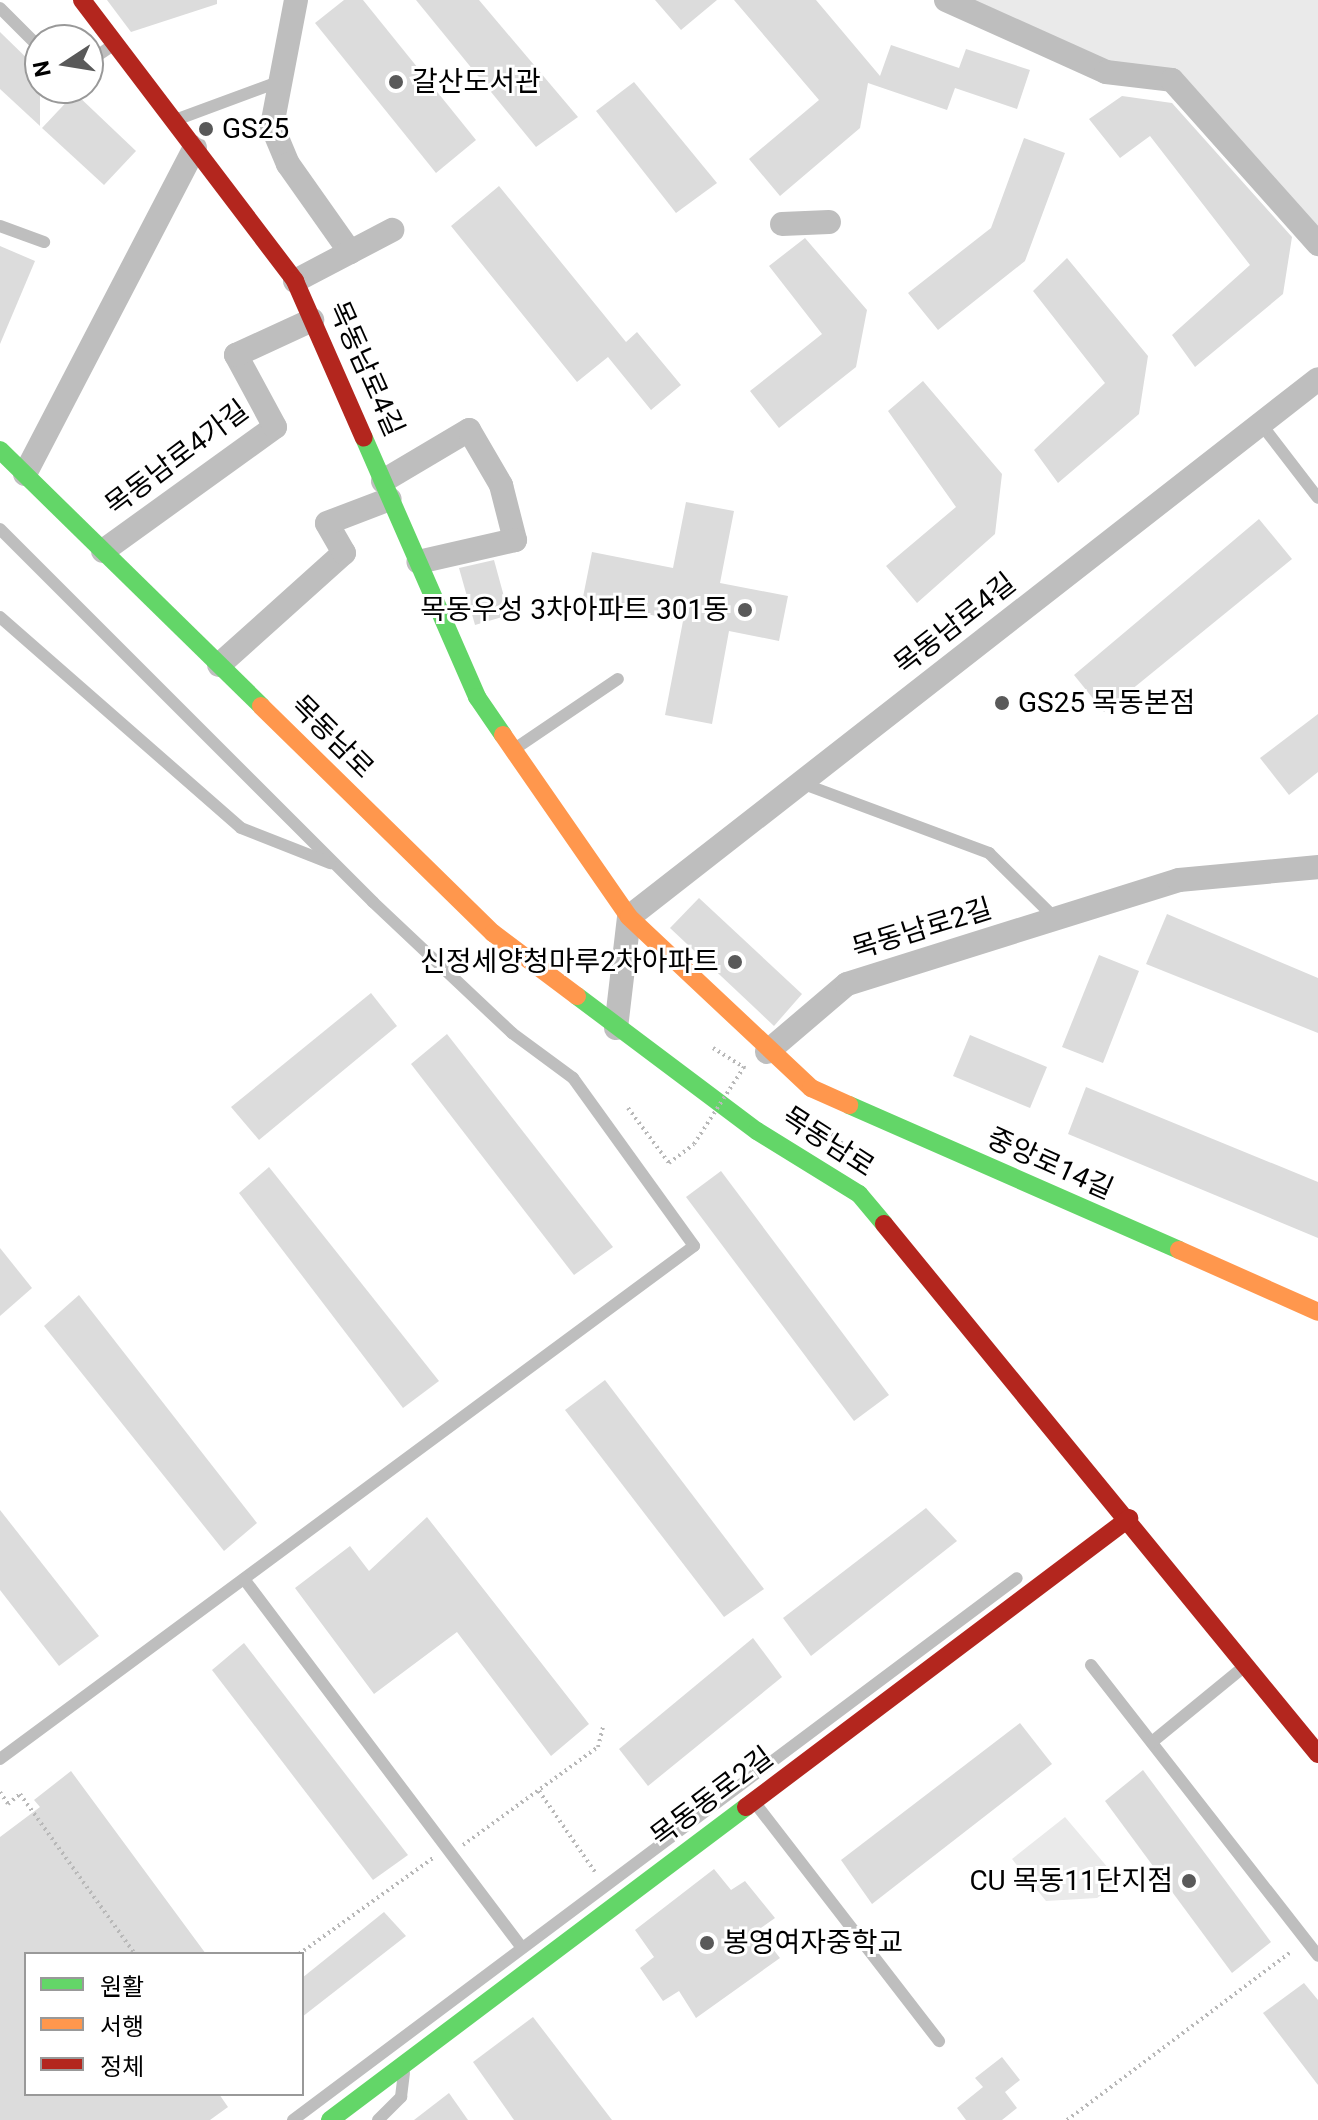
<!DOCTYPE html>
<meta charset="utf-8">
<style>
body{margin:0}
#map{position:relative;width:1318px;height:2120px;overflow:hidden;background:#fff;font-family:Roboto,"Noto Sans KR",sans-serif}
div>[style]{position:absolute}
.green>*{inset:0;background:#eaeaea}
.building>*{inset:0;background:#dcdcdc}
.path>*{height:4px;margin-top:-2px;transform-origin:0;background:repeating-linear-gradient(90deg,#b8b8b8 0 2px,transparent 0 6px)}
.lane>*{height:12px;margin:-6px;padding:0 6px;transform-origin:6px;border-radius:6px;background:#bebebe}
.street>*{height:24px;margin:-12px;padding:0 12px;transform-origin:12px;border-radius:12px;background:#bebebe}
.fast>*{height:18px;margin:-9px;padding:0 9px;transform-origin:9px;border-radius:9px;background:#63d668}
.slow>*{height:18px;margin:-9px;padding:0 9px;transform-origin:9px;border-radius:9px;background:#ff974d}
.jam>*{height:18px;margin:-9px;padding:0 9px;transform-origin:9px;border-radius:9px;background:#b3261e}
.path-bridge>*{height:4px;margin-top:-2px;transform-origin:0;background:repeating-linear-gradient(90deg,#b8b8b8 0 2px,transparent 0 6px)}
.lane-bridge>*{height:12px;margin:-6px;padding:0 6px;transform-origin:6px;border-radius:6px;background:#bebebe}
.dots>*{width:22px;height:22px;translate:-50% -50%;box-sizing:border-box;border:4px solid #fff;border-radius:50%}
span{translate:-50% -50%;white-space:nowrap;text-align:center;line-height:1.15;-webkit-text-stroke:6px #fff;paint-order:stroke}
.poi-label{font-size:28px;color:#000}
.left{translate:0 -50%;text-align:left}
.right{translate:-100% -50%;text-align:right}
.street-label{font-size:28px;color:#000}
.legend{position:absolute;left:24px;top:1952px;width:280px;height:144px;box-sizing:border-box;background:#fff;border:2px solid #999;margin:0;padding:10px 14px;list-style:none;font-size:24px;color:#000}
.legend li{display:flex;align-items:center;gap:16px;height:40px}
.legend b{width:40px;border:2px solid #999}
.north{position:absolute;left:24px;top:24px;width:80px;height:80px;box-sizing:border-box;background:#fff;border:2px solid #999;border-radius:50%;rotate:258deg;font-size:22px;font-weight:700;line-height:32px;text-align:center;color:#000}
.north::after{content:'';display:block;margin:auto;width:28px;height:36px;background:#595959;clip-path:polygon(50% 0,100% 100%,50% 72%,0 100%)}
</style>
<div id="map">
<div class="green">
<div style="clip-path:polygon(946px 0,1318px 0,1318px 244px,1172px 80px,1106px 72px)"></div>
<div style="clip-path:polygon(1065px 1817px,1120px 1882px,1097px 1898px,1046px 1901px,1012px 1859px)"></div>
</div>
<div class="building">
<div style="clip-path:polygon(107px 0,217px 0,217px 4px,131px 32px)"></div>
<div style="clip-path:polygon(344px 0,363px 0,476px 140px,436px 173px,315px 23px)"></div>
<div style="clip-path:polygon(416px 0,479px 0,578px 117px,536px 147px)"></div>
<div style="clip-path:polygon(655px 0,717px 0,681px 30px)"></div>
<div style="clip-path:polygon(734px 0,816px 0,880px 76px,891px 45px,959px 68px,966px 49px,1030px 70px,1017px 109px,955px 88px,947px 110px,868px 83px,860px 128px,780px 196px,749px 159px,819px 100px)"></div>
<div style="clip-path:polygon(0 32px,40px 71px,40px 126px,0 89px)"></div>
<div style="clip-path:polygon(634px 82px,717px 183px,676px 213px,596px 111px)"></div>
<div style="clip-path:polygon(75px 93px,136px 151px,104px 185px,42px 128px)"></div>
<div style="clip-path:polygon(1122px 96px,1172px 103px,1292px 237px,1283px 294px,1195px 367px,1172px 335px,1250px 265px,1150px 136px,1120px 158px,1089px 119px)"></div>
<div style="clip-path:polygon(1024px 138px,1065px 153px,1025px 261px,938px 330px,908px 293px,991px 228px)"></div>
<div style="clip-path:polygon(499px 186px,626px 342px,637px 332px,681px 385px,651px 410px,608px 357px,577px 382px,451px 226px)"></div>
<div style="clip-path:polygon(805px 238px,867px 310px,856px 367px,779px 428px,750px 391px,822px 334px,769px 266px)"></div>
<div style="clip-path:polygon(0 246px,35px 261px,0 344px)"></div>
<div style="clip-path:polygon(1067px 258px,1148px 356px,1139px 414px,1058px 483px,1034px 450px,1105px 383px,1033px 291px)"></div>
<div style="clip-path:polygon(923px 381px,1002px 474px,995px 534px,917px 603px,886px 566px,956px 507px,888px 411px)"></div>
<div style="clip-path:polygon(686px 502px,734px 511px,720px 583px,788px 596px,779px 641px,729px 631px,712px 724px,665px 715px,683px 621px,582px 602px,592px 552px,673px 568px)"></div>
<div style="clip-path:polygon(1259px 519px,1292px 559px,1104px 712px,1074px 675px)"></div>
<div style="clip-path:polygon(494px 560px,509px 615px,475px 625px,459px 568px)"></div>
<div style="clip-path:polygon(1318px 714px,1318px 772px,1289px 795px,1260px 758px)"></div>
<div style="clip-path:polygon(699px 898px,802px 994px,774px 1026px,670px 928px)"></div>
<div style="clip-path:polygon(1167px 914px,1318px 978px,1318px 1033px,1146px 964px)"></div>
<div style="clip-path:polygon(1099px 955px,1139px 971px,1103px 1063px,1062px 1047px)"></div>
<div style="clip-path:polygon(371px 993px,397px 1026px,259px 1140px,231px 1107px)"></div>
<div style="clip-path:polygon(447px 1034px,613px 1247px,574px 1275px,411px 1064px)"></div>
<div style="clip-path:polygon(970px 1035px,1047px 1067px,1030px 1108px,953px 1076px)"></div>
<div style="clip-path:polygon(1086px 1087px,1318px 1182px,1318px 1238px,1068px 1134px)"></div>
<div style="clip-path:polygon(269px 1167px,439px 1381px,403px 1408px,239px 1193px)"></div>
<div style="clip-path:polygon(721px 1171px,889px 1395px,854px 1421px,686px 1197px)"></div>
<div style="clip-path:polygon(0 1248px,32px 1288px,0 1316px)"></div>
<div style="clip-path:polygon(79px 1295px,257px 1523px,224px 1551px,44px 1326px)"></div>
<div style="clip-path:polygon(605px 1380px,764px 1589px,724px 1617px,565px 1410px)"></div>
<div style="clip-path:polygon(926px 1508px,957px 1541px,811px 1656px,783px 1618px)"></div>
<div style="clip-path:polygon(0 1510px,99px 1636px,59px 1666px,0 1590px)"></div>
<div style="clip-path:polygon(427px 1517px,589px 1724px,551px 1756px,457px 1632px,374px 1694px,295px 1588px,350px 1546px,369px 1571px)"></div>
<div style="clip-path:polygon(753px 1638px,782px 1677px,648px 1786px,619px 1749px)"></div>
<div style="clip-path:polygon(244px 1643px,408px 1855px,373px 1880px,212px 1670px)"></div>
<div style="clip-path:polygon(1020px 1723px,1052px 1764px,872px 1904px,841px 1860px)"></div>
<div style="clip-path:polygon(1143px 1770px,1271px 1942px,1232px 1973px,1105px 1801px)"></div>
<div style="clip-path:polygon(71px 1771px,206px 1954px,26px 1954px,26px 2094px,219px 2094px,228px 2107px,210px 2120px,0 2120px,0 1837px,40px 1807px,34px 1800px)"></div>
<div style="clip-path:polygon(714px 1869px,731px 1890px,745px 1881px,775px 1918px,758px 1930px,780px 1958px,696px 2018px,679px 1991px,663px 2001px,640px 1968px,654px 1957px,635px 1930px)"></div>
<div style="clip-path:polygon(384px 1912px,406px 1936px,302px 2017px,302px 1978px)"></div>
<div style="clip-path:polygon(1304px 1983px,1318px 2000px,1318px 2085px,1263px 2013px)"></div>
<div style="clip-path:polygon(533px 2017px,612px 2120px,514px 2120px,473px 2062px)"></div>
<div style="clip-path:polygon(1002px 2057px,1020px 2080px,1005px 2092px,1017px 2108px,1002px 2120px,966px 2120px,957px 2108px,983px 2087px,975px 2078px)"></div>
<div style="clip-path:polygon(449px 2093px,468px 2120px,414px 2120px)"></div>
</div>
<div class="path">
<div style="left:713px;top:1048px;width:38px;rotate:32deg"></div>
<div style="left:628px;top:1108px;width:69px;rotate:53.3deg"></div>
<div style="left:669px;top:1163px;width:31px;rotate:-37deg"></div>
<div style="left:823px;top:1126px;width:45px;rotate:42.3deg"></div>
<div style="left:539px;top:1791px;width:98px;rotate:55.3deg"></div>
<div style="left:0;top:1792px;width:14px;rotate:56deg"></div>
<div style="left:8px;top:1804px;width:16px;rotate:-40deg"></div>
<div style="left:20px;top:1794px;width:197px;rotate:54.3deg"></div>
<div style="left:463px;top:1845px;width:167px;rotate:-36deg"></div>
<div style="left:598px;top:1747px;width:21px;rotate:-76deg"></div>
<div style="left:299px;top:1954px;width:165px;rotate:-35.6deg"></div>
<div style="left:1067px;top:2120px;width:281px;rotate:-36.9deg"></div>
</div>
<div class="lane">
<div style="left:0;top:8px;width:57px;rotate:45deg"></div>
<div style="left:88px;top:62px;width:29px;rotate:-34deg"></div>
<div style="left:178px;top:119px;width:110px;rotate:-20.3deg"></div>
<div style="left:0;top:226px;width:47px;rotate:20deg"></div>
<div style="left:1261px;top:424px;width:93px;rotate:52.4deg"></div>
<div style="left:0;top:529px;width:528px;rotate:45deg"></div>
<div style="left:373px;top:902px;width:191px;rotate:43.3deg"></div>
<div style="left:512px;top:1033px;width:76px;rotate:36.4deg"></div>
<div style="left:573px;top:1078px;width:207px;rotate:54.2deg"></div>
<div style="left:694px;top:1246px;width:863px;rotate:143.53deg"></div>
<div style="left:0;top:617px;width:320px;rotate:41.2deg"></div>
<div style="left:241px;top:828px;width:96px;rotate:21.5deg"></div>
<div style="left:516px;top:748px;width:123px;rotate:-34.1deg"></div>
<div style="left:801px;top:783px;width:201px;rotate:20.4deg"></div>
<div style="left:989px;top:853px;width:94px;rotate:44.6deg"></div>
<div style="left:244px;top:1579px;width:462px;rotate:53deg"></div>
<div style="left:1091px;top:1665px;width:369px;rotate:52deg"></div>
<div style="left:1152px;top:1742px;width:120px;rotate:-39.3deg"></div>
<div style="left:755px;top:1803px;width:301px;rotate:52.3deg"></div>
<div style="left:378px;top:2120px;width:33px;rotate:-45deg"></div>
<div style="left:401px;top:2097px;width:24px;rotate:-83deg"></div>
</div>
<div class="street">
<div style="left:296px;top:0;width:128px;rotate:100.8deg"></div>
<div style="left:272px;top:126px;width:41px;rotate:67.2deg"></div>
<div style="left:288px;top:164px;width:108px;rotate:54.8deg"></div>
<div style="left:946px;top:0;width:175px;rotate:24.2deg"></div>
<div style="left:1106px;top:72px;width:66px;rotate:6.9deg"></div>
<div style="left:1172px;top:80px;width:220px;rotate:48.3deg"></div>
<div style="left:782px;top:224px;width:47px;rotate:-2.4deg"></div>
<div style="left:295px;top:281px;width:110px;rotate:-27.7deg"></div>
<div style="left:25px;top:474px;width:368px;rotate:-62.5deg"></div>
<div style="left:383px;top:481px;width:100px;rotate:-30.7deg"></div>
<div style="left:469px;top:430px;width:64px;rotate:59.8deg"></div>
<div style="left:501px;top:485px;width:57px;rotate:75.7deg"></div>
<div style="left:515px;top:540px;width:99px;rotate:167.2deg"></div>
<div style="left:103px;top:551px;width:212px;rotate:-35.8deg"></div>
<div style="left:275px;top:427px;width:82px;rotate:-118.4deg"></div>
<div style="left:236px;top:355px;width:84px;rotate:-24.7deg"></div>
<div style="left:219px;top:665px;width:168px;rotate:-41.9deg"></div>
<div style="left:344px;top:553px;width:34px;rotate:-120deg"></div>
<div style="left:327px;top:523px;width:67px;rotate:-20.9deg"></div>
<div style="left:616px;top:1028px;width:112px;rotate:-83.3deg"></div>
<div style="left:629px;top:917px;width:874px;rotate:-37.98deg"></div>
<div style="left:767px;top:1052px;width:105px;rotate:-40.4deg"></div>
<div style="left:847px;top:984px;width:348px;rotate:-17.4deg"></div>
<div style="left:1179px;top:880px;width:140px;rotate:-5.3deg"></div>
</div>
<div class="fast">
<div style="left:364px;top:438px;width:283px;rotate:66.4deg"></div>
<div style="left:477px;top:697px;width:46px;rotate:55.6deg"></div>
<div style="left:0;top:450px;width:366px;rotate:44.4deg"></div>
<div style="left:577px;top:996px;width:225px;rotate:36.9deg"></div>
<div style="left:757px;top:1131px;width:120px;rotate:31.7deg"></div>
<div style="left:859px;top:1194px;width:39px;rotate:50deg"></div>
<div style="left:849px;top:1105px;width:360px;rotate:23.7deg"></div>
<div style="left:330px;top:2120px;width:521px;rotate:-36.96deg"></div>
</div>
<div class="slow">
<div style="left:261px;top:706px;width:325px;rotate:44.4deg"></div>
<div style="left:493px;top:933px;width:105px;rotate:36.9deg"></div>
<div style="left:503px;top:735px;width:221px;rotate:55.3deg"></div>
<div style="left:629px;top:917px;width:250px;rotate:43.2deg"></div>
<div style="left:811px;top:1088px;width:42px;rotate:24.1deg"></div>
<div style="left:1179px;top:1250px;width:152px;rotate:24deg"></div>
</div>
<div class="jam">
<div style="left:82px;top:0;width:353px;rotate:52.8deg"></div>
<div style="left:295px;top:281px;width:171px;rotate:66.3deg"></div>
<div style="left:884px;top:1224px;width:685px;rotate:50.69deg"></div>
<div style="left:746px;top:1807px;width:480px;rotate:-37deg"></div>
</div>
<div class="path-bridge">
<div style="left:694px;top:1144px;width:92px;rotate:-57deg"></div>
</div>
<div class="lane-bridge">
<div style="left:293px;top:2120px;width:904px;rotate:-36.82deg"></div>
</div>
<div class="dots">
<div style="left:396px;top:82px;background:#595959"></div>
<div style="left:206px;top:129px;background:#595959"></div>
<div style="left:745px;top:610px;background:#595959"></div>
<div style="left:1002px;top:703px;background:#595959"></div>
<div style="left:735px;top:962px;background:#595959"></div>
<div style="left:1189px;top:1881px;background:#595959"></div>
<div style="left:707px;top:1943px;background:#595959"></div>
</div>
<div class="poi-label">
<span class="left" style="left:412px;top:82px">갈산도서관</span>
<span class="left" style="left:222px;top:129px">GS25</span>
<span class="right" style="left:729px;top:610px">목동우성 3차아파트 301동</span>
<span class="left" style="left:1018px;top:703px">GS25 목동본점</span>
<span class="right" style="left:719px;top:962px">신정세양청마루2차아파트</span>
<span class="right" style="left:1173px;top:1881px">CU 목동11단지점</span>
<span class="left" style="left:723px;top:1943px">봉영여자중학교</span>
</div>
<div class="street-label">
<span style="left:366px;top:369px;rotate:66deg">목동남로4길</span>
<span style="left:177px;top:458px;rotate:-37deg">목동남로4가길</span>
<span style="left:955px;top:624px;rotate:-38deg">목동남로4길</span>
<span style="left:332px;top:737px;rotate:45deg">목동남로</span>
<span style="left:922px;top:929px;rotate:-17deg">목동남로2길</span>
<span style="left:828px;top:1142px;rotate:33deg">목동남로</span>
<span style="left:1050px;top:1164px;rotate:24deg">중앙로14길</span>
<span style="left:712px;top:1797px;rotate:-37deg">목동동로2길</span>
</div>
<ul class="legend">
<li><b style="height:10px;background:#63d668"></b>원활</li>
<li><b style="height:10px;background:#ff974d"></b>서행</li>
<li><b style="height:10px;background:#b3261e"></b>정체</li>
</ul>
<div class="north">N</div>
</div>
